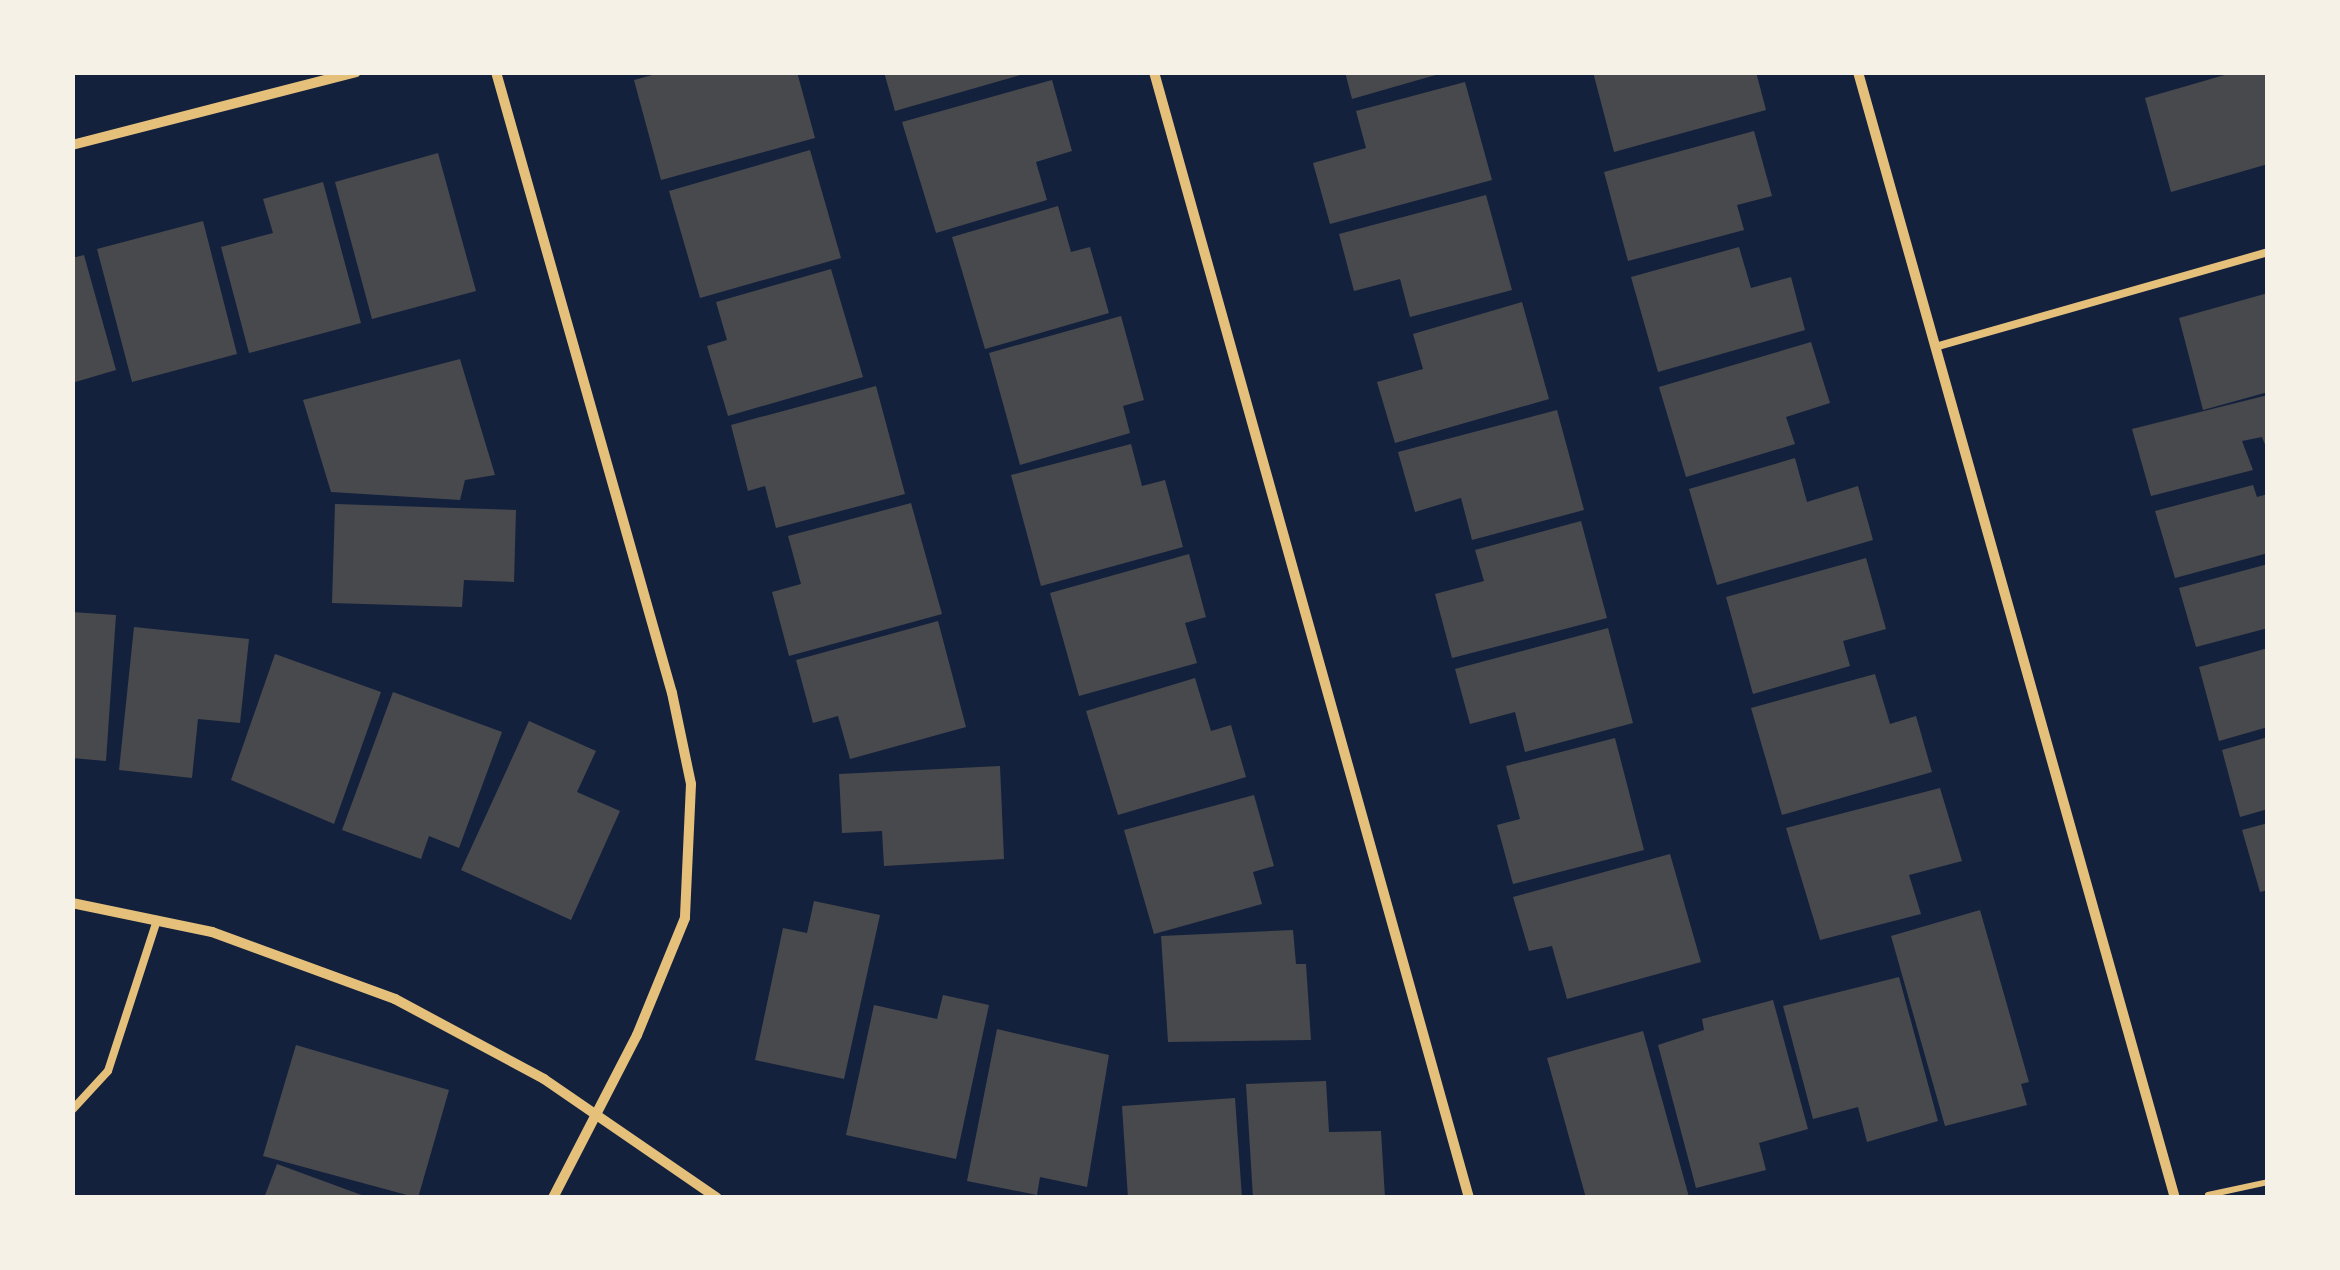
<!DOCTYPE html>
<style>
body{margin:0}
#map{position:relative;width:2340px;height:1270px;overflow:hidden;background:#14213d;font-family:"Source Sans 3",sans-serif}
div>[style]{position:absolute}
.building>*{inset:0;background:#48494c}
.path>*{height:6px;margin:-3px;padding:0 3px;transform-origin:3px;border-radius:3px;background:#e5c07b}
.service>*{height:8px;margin:-4px;padding:0 4px;transform-origin:4px;border-radius:4px;background:#e5c07b}
.minor>*{height:10px;margin:-5px;padding:0 5px;transform-origin:5px;border-radius:5px;background:#e5c07b}
span{translate:-50% -50%;white-space:nowrap;text-align:center;line-height:1.15;-webkit-text-stroke:9px #f6f1e7;paint-order:stroke}
.frame{position:absolute;inset:0;border:75px solid #f6f1e7;pointer-events:none}
</style>
<div id="map">
<div class="building">
<div style="clip-path:polygon(663px 72px,797px 72px,815px 138px,661px 180px,634px 80px)"></div>
<div style="clip-path:polygon(884px 72px,1024px 72px,1024px 74px,895px 111px)"></div>
<div style="clip-path:polygon(1345px 72px,1439px 72px,1439px 74px,1352px 99px)"></div>
<div style="clip-path:polygon(1593px 72px,1756px 72px,1766px 110px,1614px 152px)"></div>
<div style="clip-path:polygon(2235px 72px,2268px 72px,2268px 164px,2171px 192px,2145px 98px)"></div>
<div style="clip-path:polygon(1052px 80px,1072px 151px,1036px 162px,1047px 200px,936px 233px,902px 122px)"></div>
<div style="clip-path:polygon(1465px 82px,1492px 180px,1330px 224px,1313px 163px,1366px 148px,1356px 111px)"></div>
<div style="clip-path:polygon(1754px 131px,1772px 196px,1737px 205px,1744px 230px,1628px 261px,1604px 172px)"></div>
<div style="clip-path:polygon(810px 150px,841px 258px,700px 298px,669px 191px)"></div>
<div style="clip-path:polygon(438px 153px,476px 291px,372px 319px,335px 182px)"></div>
<div style="clip-path:polygon(323px 182px,361px 323px,249px 353px,221px 247px,273px 233px,263px 199px)"></div>
<div style="clip-path:polygon(1486px 195px,1512px 290px,1410px 317px,1400px 279px,1354px 291px,1339px 234px)"></div>
<div style="clip-path:polygon(1058px 206px,1071px 252px,1090px 247px,1109px 313px,985px 349px,952px 237px)"></div>
<div style="clip-path:polygon(203px 221px,237px 354px,132px 382px,97px 249px)"></div>
<div style="clip-path:polygon(1739px 247px,1751px 288px,1791px 277px,1805px 330px,1658px 372px,1631px 277px)"></div>
<div style="clip-path:polygon(84px 255px,116px 370px,72px 383px,72px 258px)"></div>
<div style="clip-path:polygon(831px 269px,863px 377px,728px 416px,707px 346px,727px 340px,716px 302px)"></div>
<div style="clip-path:polygon(2268px 293px,2268px 392px,2203px 410px,2179px 318px)"></div>
<div style="clip-path:polygon(1522px 302px,1549px 399px,1395px 443px,1377px 382px,1423px 369px,1413px 334px)"></div>
<div style="clip-path:polygon(1121px 316px,1144px 400px,1123px 406px,1130px 433px,1020px 465px,989px 353px)"></div>
<div style="clip-path:polygon(1811px 342px,1830px 403px,1786px 417px,1795px 444px,1686px 477px,1659px 387px)"></div>
<div style="clip-path:polygon(460px 359px,495px 475px,465px 480px,460px 500px,331px 492px,303px 400px)"></div>
<div style="clip-path:polygon(876px 386px,905px 494px,776px 528px,765px 486px,748px 491px,731px 425px)"></div>
<div style="clip-path:polygon(2268px 395px,2268px 452px,2262px 437px,2242px 441px,2253px 470px,2151px 496px,2132px 429px)"></div>
<div style="clip-path:polygon(1557px 410px,1584px 510px,1472px 540px,1461px 498px,1415px 512px,1398px 452px)"></div>
<div style="clip-path:polygon(1131px 444px,1142px 486px,1165px 480px,1183px 547px,1041px 586px,1011px 475px)"></div>
<div style="clip-path:polygon(1795px 458px,1807px 502px,1858px 486px,1873px 540px,1717px 585px,1689px 489px)"></div>
<div style="clip-path:polygon(2253px 485px,2257px 497px,2268px 494px,2268px 553px,2175px 578px,2155px 511px)"></div>
<div style="clip-path:polygon(911px 503px,942px 614px,789px 656px,772px 592px,801px 584px,788px 536px)"></div>
<div style="clip-path:polygon(335px 504px,516px 510px,514px 582px,464px 580px,462px 607px,332px 603px)"></div>
<div style="clip-path:polygon(1581px 521px,1607px 618px,1452px 658px,1435px 594px,1484px 581px,1475px 550px)"></div>
<div style="clip-path:polygon(1189px 554px,1206px 617px,1185px 623px,1197px 663px,1079px 696px,1050px 593px)"></div>
<div style="clip-path:polygon(1866px 558px,1886px 629px,1843px 641px,1850px 666px,1753px 694px,1726px 597px)"></div>
<div style="clip-path:polygon(2268px 564px,2268px 628px,2196px 647px,2179px 588px)"></div>
<div style="clip-path:polygon(72px 612px,116px 615px,106px 761px,72px 758px)"></div>
<div style="clip-path:polygon(938px 621px,966px 727px,850px 759px,838px 716px,813px 723px,796px 660px)"></div>
<div style="clip-path:polygon(134px 627px,249px 639px,240px 723px,198px 719px,192px 778px,119px 770px)"></div>
<div style="clip-path:polygon(1608px 628px,1633px 723px,1525px 752px,1515px 712px,1470px 724px,1455px 669px)"></div>
<div style="clip-path:polygon(2268px 648px,2268px 727px,2219px 741px,2199px 667px)"></div>
<div style="clip-path:polygon(275px 654px,381px 692px,334px 824px,231px 780px)"></div>
<div style="clip-path:polygon(1875px 674px,1890px 724px,1916px 716px,1932px 772px,1782px 815px,1751px 708px)"></div>
<div style="clip-path:polygon(1195px 678px,1211px 731px,1231px 725px,1246px 777px,1118px 815px,1086px 711px)"></div>
<div style="clip-path:polygon(393px 692px,502px 732px,459px 848px,429px 836px,421px 859px,342px 830px)"></div>
<div style="clip-path:polygon(529px 721px,596px 751px,577px 792px,620px 811px,571px 920px,461px 870px)"></div>
<div style="clip-path:polygon(2268px 737px,2268px 809px,2240px 817px,2222px 750px)"></div>
<div style="clip-path:polygon(1615px 738px,1644px 850px,1513px 884px,1497px 825px,1520px 819px,1506px 766px)"></div>
<div style="clip-path:polygon(1000px 766px,1004px 859px,884px 866px,882px 831px,842px 833px,839px 774px)"></div>
<div style="clip-path:polygon(1940px 788px,1962px 861px,1909px 875px,1921px 914px,1820px 940px,1786px 828px)"></div>
<div style="clip-path:polygon(1254px 795px,1274px 866px,1253px 872px,1262px 904px,1154px 934px,1124px 830px)"></div>
<div style="clip-path:polygon(2268px 823px,2268px 890px,2260px 892px,2242px 830px)"></div>
<div style="clip-path:polygon(1670px 854px,1701px 962px,1567px 999px,1552px 946px,1529px 951px,1513px 897px)"></div>
<div style="clip-path:polygon(814px 901px,880px 915px,844px 1079px,755px 1060px,783px 928px,807px 933px)"></div>
<div style="clip-path:polygon(1980px 910px,2029px 1082px,2021px 1084px,2027px 1105px,1945px 1126px,1891px 936px)"></div>
<div style="clip-path:polygon(1293px 930px,1296px 964px,1306px 964px,1311px 1040px,1168px 1042px,1161px 936px)"></div>
<div style="clip-path:polygon(1899px 977px,1938px 1121px,1867px 1142px,1858px 1107px,1813px 1119px,1783px 1006px)"></div>
<div style="clip-path:polygon(943px 995px,989px 1005px,956px 1159px,846px 1135px,874px 1005px,937px 1019px)"></div>
<div style="clip-path:polygon(1773px 1000px,1808px 1129px,1759px 1143px,1766px 1170px,1696px 1188px,1658px 1045px,1704px 1030px,1702px 1019px)"></div>
<div style="clip-path:polygon(997px 1029px,1109px 1055px,1087px 1187px,1040px 1177px,1037px 1195px,967px 1181px)"></div>
<div style="clip-path:polygon(1643px 1031px,1689px 1197px,1586px 1198px,1547px 1058px)"></div>
<div style="clip-path:polygon(296px 1045px,449px 1090px,418px 1198px,263px 1156px)"></div>
<div style="clip-path:polygon(1326px 1081px,1329px 1132px,1381px 1131px,1385px 1198px,1253px 1198px,1246px 1084px)"></div>
<div style="clip-path:polygon(1235px 1098px,1242px 1198px,1128px 1198px,1122px 1106px)"></div>
<div style="clip-path:polygon(277px 1164px,367px 1197px,367px 1198px,264px 1198px)"></div>
</div>
<div class="path">
<div style="left:2208px;top:1195px;width:61px;rotate:-12.2deg"></div>
</div>
<div class="service">
<div style="left:1935px;top:347px;width:346px;rotate:-15.9deg"></div>
<div style="left:72px;top:1110px;width:53px;rotate:-47.3deg"></div>
<div style="left:108px;top:1071px;width:159px;rotate:-72deg"></div>
</div>
<div class="minor">
<div style="left:496px;top:72px;width:645px;rotate:74.18deg"></div>
<div style="left:672px;top:693px;width:93px;rotate:78.2deg"></div>
<div style="left:691px;top:784px;width:134px;rotate:92.6deg"></div>
<div style="left:685px;top:918px;width:126px;rotate:112.3deg"></div>
<div style="left:637px;top:1035px;width:183px;rotate:117.3deg"></div>
<div style="left:1154px;top:72px;width:1169px;rotate:74.37deg"></div>
<div style="left:1858px;top:72px;width:1170px;rotate:74.28deg"></div>
<div style="left:72px;top:145px;width:293px;rotate:-14.4deg"></div>
<div style="left:72px;top:903px;width:143px;rotate:11.7deg"></div>
<div style="left:212px;top:932px;width:195px;rotate:20.1deg"></div>
<div style="left:395px;top:999px;width:169px;rotate:28.2deg"></div>
<div style="left:544px;top:1079px;width:210px;rotate:34.5deg"></div>
</div>
<div class="frame"></div>
</div>
